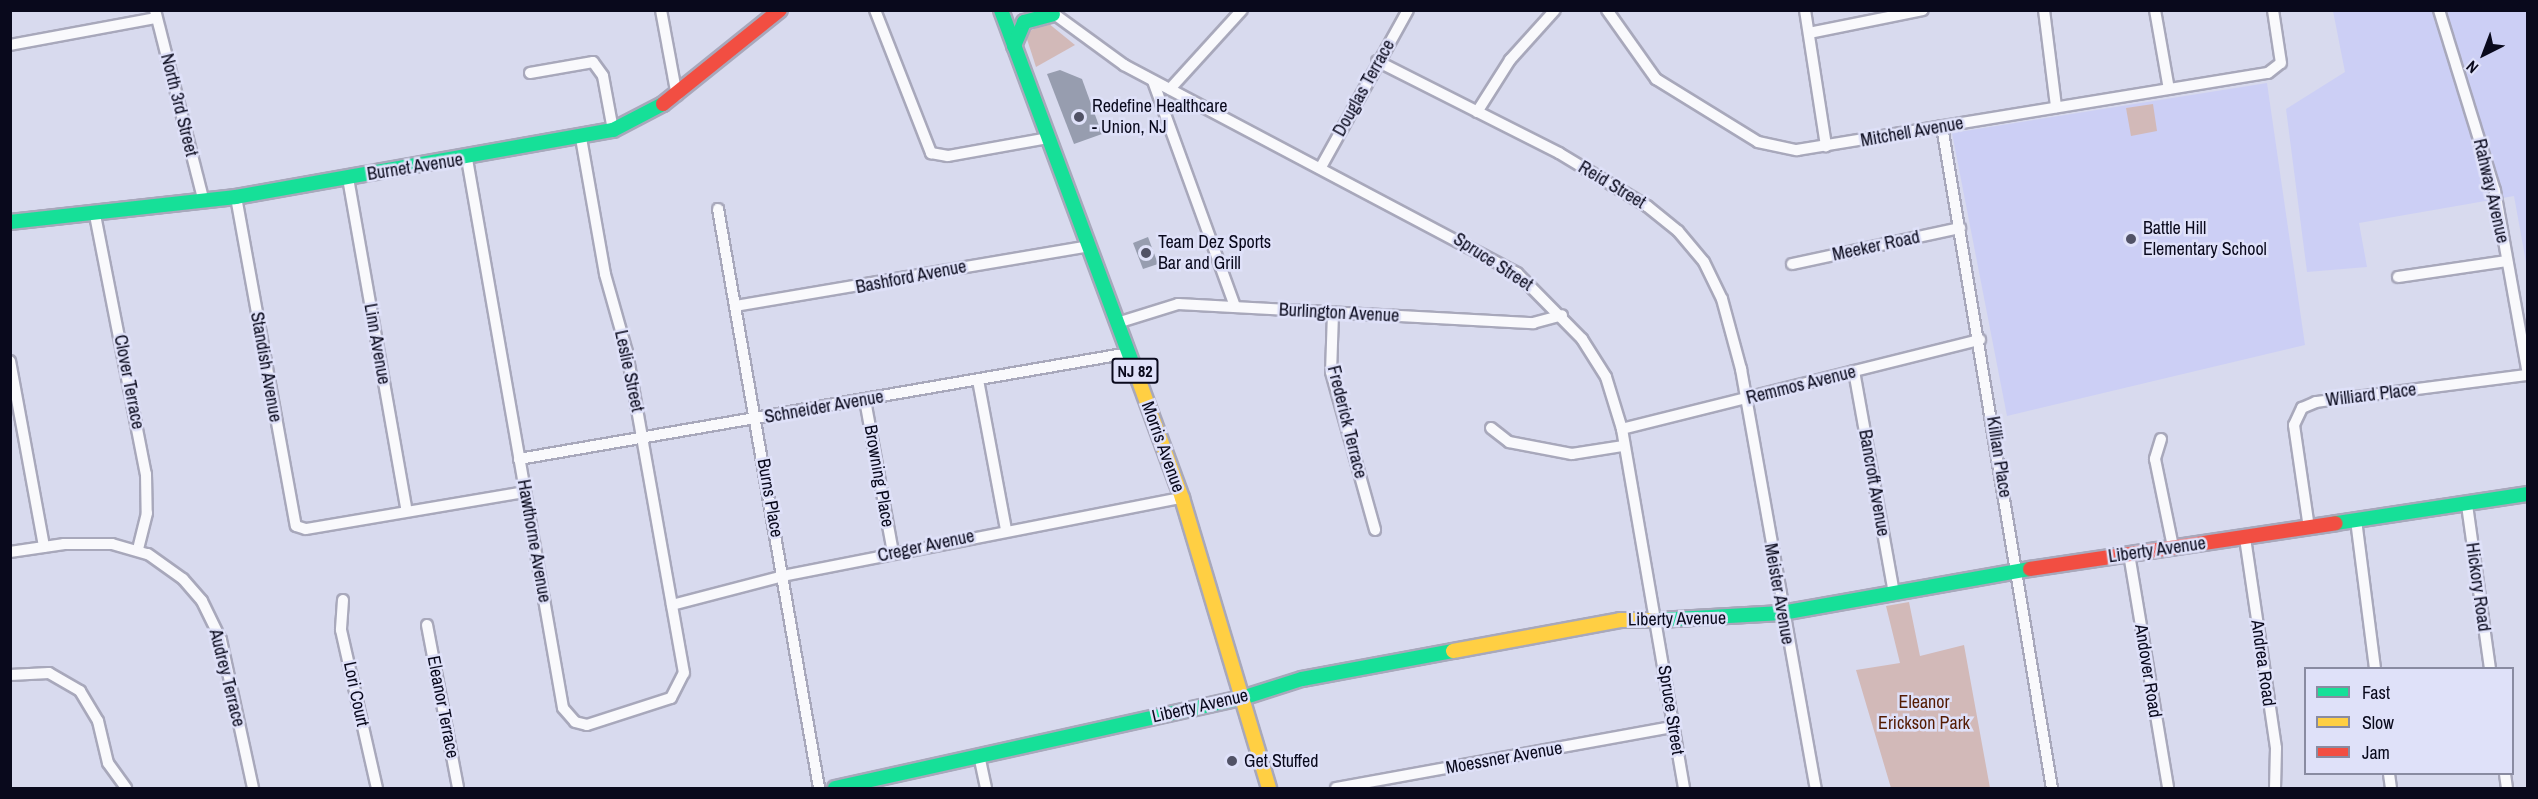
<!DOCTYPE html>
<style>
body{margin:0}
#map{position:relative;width:2538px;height:799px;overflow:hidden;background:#d8daee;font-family:"Archivo Narrow",sans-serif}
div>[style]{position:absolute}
.built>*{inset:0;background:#cccff5}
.green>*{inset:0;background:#d2b9b8}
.building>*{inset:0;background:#979daf}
.roads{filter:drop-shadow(2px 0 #a8a8bb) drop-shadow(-2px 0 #a8a8bb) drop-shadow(0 2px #a8a8bb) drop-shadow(0 -2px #a8a8bb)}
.street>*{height:10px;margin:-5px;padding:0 5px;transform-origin:5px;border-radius:5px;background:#f9f9fc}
.fast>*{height:14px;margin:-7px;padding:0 7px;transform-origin:7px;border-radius:7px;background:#16e098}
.slow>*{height:14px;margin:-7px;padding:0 7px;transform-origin:7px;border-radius:7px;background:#ffcf43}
.jam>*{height:14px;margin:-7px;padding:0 7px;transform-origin:7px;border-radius:7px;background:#f24e42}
.dots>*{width:16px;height:16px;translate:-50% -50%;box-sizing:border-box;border:3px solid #dfe1f9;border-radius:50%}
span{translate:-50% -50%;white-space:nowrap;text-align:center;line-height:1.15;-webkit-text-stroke:5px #dfe1f9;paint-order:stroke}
.shield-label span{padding:2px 4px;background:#dfe1f9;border:2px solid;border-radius:4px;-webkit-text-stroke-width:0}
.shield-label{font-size:16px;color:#09091c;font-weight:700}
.street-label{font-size:18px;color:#09091c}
.poi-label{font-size:18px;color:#09091c}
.left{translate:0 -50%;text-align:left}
.park-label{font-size:18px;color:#541b02}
.frame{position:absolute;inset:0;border:12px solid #09091c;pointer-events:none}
.legend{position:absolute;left:2304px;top:667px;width:210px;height:108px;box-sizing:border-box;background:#dfe1f9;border:2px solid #898ba1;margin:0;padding:8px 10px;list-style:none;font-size:18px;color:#09091c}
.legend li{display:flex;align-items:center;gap:12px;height:30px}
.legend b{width:30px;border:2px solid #898ba1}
.north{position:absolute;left:2454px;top:24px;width:60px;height:60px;-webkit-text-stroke:4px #dfe1f9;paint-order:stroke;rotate:222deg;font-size:16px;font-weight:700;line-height:24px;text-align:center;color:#09091c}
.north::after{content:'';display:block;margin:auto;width:21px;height:27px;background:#09091c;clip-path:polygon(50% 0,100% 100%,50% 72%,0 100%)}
</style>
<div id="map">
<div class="built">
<div style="clip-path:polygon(2333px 11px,2527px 11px,2527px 268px,2514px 196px,2359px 223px,2367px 267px,2307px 272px,2286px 109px,2345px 72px)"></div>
<div style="clip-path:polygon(2267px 83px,2305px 345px,2007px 416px,1952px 133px)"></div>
</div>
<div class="green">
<div style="clip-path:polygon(1048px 23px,1075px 45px,1036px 67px,1025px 33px)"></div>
<div style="clip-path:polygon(2153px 104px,2157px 131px,2131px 136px,2126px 108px)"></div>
<div style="clip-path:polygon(1909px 602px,1920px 656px,1964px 645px,1990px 788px,1891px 788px,1856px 670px,1900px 663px,1886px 606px)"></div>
</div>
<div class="building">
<div style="clip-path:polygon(1060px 70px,1082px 79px,1102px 134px,1074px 144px,1047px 74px)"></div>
<div style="clip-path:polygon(1148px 237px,1158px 264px,1143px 269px,1133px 243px)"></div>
</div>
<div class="roads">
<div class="street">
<div style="left:155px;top:10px;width:195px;rotate:75.7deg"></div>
<div style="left:661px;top:10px;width:87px;rotate:79.5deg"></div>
<div style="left:875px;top:10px;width:154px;rotate:68.6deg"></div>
<div style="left:931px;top:153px;width:17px;rotate:10deg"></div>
<div style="left:948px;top:156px;width:102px;rotate:-10.2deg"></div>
<div style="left:1607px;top:10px;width:85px;rotate:54.6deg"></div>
<div style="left:1656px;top:79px;width:120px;rotate:31.7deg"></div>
<div style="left:1758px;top:142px;width:40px;rotate:12deg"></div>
<div style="left:1797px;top:150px;width:477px;rotate:-9.3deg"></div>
<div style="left:2268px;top:73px;width:16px;rotate:-38deg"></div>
<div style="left:2281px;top:63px;width:54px;rotate:-98.6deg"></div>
<div style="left:1805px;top:10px;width:138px;rotate:81.2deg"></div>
<div style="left:2044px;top:10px;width:98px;rotate:82.9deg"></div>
<div style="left:2155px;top:10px;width:80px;rotate:80deg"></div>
<div style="left:2439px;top:10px;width:189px;rotate:72.8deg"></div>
<div style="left:2495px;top:191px;width:187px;rotate:79.8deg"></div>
<div style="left:1050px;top:11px;width:92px;rotate:36.1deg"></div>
<div style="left:1124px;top:65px;width:445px;rotate:27.9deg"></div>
<div style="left:1517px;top:273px;width:93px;rotate:45.4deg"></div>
<div style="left:1582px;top:339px;width:45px;rotate:57.7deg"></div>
<div style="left:1606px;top:377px;width:54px;rotate:72.9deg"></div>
<div style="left:1622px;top:429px;width:364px;rotate:80.2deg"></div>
<div style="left:1809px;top:33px;width:116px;rotate:-11.4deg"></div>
<div style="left:10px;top:45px;width:148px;rotate:-10.5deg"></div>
<div style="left:1377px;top:61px;width:204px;rotate:26.8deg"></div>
<div style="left:1559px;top:153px;width:103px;rotate:31.1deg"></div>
<div style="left:1647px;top:206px;width:40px;rotate:39deg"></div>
<div style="left:1678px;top:231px;width:40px;rotate:50deg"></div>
<div style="left:1704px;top:262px;width:41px;rotate:64.1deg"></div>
<div style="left:1722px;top:299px;width:73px;rotate:74.8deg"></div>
<div style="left:1741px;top:369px;width:426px;rotate:79.9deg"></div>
<div style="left:530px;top:73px;width:64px;rotate:-9.9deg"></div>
<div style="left:593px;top:62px;width:17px;rotate:54deg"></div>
<div style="left:603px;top:76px;width:55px;rotate:79.5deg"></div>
<div style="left:1153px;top:81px;width:239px;rotate:70deg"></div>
<div style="left:1170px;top:89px;width:107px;rotate:-47.7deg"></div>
<div style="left:1477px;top:112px;width:62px;rotate:-57.6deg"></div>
<div style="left:1510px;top:60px;width:67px;rotate:-48deg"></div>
<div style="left:1942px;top:126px;width:671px;rotate:80.57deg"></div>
<div style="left:467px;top:159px;width:557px;rotate:80.08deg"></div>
<div style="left:563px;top:708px;width:18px;rotate:49deg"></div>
<div style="left:575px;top:722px;width:12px;rotate:14deg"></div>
<div style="left:587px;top:725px;width:88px;rotate:-17.8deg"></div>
<div style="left:671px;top:698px;width:28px;rotate:-63deg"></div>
<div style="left:684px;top:673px;width:326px;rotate:-100.1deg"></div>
<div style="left:627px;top:352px;width:81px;rotate:-105.8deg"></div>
<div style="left:605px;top:274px;width:138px;rotate:-100deg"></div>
<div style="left:1321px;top:167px;width:179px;rotate:-61deg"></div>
<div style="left:348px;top:178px;width:338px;rotate:80deg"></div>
<div style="left:236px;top:197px;width:334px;rotate:79.7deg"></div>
<div style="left:296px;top:526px;width:10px;rotate:17deg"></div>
<div style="left:306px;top:529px;width:222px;rotate:-9.6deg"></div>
<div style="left:718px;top:209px;width:588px;rotate:80.1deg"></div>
<div style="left:95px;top:215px;width:264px;rotate:78.9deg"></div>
<div style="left:146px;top:474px;width:39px;rotate:89deg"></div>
<div style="left:147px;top:513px;width:38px;rotate:104deg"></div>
<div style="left:1792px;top:264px;width:172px;rotate:-12.1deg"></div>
<div style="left:2398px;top:277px;width:110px;rotate:-8.4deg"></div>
<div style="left:735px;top:306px;width:358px;rotate:-9.6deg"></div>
<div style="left:1333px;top:313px;width:59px;rotate:91.9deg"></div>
<div style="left:1331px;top:372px;width:164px;rotate:74.4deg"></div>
<div style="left:1117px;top:323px;width:64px;rotate:-17.3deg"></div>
<div style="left:1178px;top:304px;width:356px;rotate:3.1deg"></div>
<div style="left:1533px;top:323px;width:30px;rotate:-15deg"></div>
<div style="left:10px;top:361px;width:189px;rotate:79.6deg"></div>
<div style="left:1854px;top:371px;width:227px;rotate:79.8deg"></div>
<div style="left:978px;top:380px;width:152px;rotate:79.4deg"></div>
<div style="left:865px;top:400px;width:156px;rotate:79.6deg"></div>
<div style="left:1491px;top:428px;width:23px;rotate:38deg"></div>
<div style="left:1509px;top:442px;width:64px;rotate:10.8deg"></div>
<div style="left:1572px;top:454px;width:52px;rotate:-8.9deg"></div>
<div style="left:1622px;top:429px;width:369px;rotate:-14deg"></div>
<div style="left:2161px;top:439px;width:21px;rotate:107deg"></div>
<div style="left:2155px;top:459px;width:90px;rotate:78.4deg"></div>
<div style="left:519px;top:459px;width:619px;rotate:-9.86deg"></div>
<div style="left:2467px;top:505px;width:165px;rotate:82deg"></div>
<div style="left:2356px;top:520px;width:149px;rotate:82.7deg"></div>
<div style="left:2309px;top:528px;width:104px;rotate:-98.3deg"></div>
<div style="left:2294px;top:425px;width:19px;rotate:-65deg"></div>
<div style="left:2302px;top:408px;width:15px;rotate:-23deg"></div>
<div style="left:2316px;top:402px;width:213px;rotate:-7.3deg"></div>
<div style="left:2245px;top:538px;width:212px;rotate:81.6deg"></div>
<div style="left:2276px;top:748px;width:40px;rotate:91.4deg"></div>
<div style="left:10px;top:552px;width:55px;rotate:-8.4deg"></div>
<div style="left:64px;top:544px;width:48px"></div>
<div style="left:112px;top:544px;width:37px;rotate:16deg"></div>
<div style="left:148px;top:554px;width:43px;rotate:35.5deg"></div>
<div style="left:183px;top:579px;width:29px;rotate:49deg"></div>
<div style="left:202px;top:601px;width:43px;rotate:64deg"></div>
<div style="left:221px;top:640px;width:151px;rotate:77.8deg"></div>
<div style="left:2129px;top:554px;width:237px;rotate:80.5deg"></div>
<div style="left:343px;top:600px;width:30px;rotate:94deg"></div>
<div style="left:341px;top:630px;width:162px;rotate:77.2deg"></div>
<div style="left:672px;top:605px;width:115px;rotate:-14.6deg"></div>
<div style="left:783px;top:576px;width:407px;rotate:-11.1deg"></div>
<div style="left:427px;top:625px;width:166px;rotate:79.2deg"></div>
<div style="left:10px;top:675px;width:39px;rotate:-3deg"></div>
<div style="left:49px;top:673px;width:36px;rotate:30deg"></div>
<div style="left:80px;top:691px;width:35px;rotate:59deg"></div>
<div style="left:98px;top:721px;width:43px;rotate:76.6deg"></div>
<div style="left:108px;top:763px;width:31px;rotate:54deg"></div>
<div style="left:979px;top:755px;width:34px;rotate:78deg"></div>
<div style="left:2389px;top:774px;width:14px;rotate:82deg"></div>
<div style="left:2505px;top:774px;width:14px;rotate:82deg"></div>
<div style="left:1336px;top:788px;width:342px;rotate:-10.3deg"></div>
</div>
<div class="fast">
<div style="left:1001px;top:10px;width:396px;rotate:69.6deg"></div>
<div style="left:1014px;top:46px;width:26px;rotate:-67deg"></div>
<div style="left:1024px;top:22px;width:30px;rotate:-15deg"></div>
<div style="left:10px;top:222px;width:227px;rotate:-6.3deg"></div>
<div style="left:236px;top:197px;width:383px;rotate:-10.1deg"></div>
<div style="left:613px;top:130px;width:56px;rotate:-27.5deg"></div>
<div style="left:2336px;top:523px;width:194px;rotate:-8.6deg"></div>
<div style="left:1658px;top:620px;width:124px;rotate:-3.2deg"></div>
<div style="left:1782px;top:613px;width:252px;rotate:-10.1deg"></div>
<div style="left:835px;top:788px;width:417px;rotate:-12.5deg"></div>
<div style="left:1242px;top:698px;width:63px;rotate:-17.6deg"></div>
<div style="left:1302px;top:679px;width:154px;rotate:-10.5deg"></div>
</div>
<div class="slow">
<div style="left:1139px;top:381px;width:125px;rotate:69.8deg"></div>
<div style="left:1182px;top:498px;width:303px;rotate:73.3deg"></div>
<div style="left:1453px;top:651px;width:170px;rotate:-10.5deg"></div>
<div style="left:1620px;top:620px;width:38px"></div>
</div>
<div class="jam">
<div style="left:663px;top:104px;width:150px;rotate:-38.8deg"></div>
<div style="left:2030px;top:569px;width:309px;rotate:-8.5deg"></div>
</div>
</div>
<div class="dots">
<div style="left:1079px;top:117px;background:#515266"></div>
<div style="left:2131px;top:239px;background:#515266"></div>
<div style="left:1146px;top:253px;background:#515266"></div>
<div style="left:1232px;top:761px;background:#515266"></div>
</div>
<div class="shield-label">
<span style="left:1135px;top:371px">NJ 82</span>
</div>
<div class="street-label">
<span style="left:1364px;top:88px;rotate:-61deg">Douglas Terrace</span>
<span style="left:179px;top:105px;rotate:76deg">North 3rd Street</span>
<span style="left:1912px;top:132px;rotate:-10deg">Mitchell Avenue</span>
<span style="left:415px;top:167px;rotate:-9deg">Burnet Avenue</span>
<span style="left:1612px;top:185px;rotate:31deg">Reid Street</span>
<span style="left:2491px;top:191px;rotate:77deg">Rahway Avenue</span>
<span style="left:1876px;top:246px;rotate:-12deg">Meeker Road</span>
<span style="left:1493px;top:262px;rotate:33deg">Spruce Street</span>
<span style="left:911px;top:277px;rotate:-11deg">Bashford Avenue</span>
<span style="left:1339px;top:313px;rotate:3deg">Burlington Avenue</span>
<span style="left:377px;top:344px;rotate:80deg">Linn Avenue</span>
<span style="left:266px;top:367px;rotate:80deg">Standish Avenue</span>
<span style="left:629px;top:371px;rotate:78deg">Leslie Street</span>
<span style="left:129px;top:382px;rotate:79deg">Clover Terrace</span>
<span style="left:1801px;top:385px;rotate:-14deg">Remmos Avenue</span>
<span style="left:2371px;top:395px;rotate:-7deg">Williard Place</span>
<span style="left:824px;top:407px;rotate:-10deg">Schneider Avenue</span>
<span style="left:1347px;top:422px;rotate:76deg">Frederick Terrace</span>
<span style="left:1163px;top:447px;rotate:70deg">Morris Avenue</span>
<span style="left:1999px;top:457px;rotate:81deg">Killian Place</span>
<span style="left:879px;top:476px;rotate:80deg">Browning Place</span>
<span style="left:1874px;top:483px;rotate:80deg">Bancroft Avenue</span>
<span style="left:770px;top:498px;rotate:80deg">Burns Place</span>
<span style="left:534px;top:541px;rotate:80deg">Hawthorne Avenue</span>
<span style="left:926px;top:546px;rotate:-12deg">Creger Avenue</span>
<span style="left:2157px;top:550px;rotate:-8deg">Liberty Avenue</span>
<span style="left:2478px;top:587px;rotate:82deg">Hickory Road</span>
<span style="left:1779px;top:594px;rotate:80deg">Meister Avenue</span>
<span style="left:1677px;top:619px;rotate:-1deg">Liberty Avenue</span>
<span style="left:2263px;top:663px;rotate:82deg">Andrea Road</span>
<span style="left:2148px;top:671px;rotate:81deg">Andover Road</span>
<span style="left:227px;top:678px;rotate:76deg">Audrey Terrace</span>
<span style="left:356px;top:694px;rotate:78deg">Lori Court</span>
<span style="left:1200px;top:706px;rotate:-13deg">Liberty Avenue</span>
<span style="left:443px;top:707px;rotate:79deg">Eleanor Terrace</span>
<span style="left:1671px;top:710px;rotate:81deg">Spruce Street</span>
<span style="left:1504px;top:758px;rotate:-10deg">Moessner Avenue</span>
</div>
<div class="poi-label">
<span class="left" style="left:1092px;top:117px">Redefine Healthcare<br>- Union, NJ</span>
<span class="left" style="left:2143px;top:239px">Battle Hill<br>Elementary School</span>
<span class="left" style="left:1158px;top:253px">Team Dez Sports<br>Bar and Grill</span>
<span class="left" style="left:1244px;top:761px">Get Stuffed</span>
</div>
<div class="park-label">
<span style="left:1924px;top:713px">Eleanor<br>Erickson Park</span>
</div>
<div class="frame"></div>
<ul class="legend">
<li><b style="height:8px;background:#16e098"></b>Fast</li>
<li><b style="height:8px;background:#ffcf43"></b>Slow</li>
<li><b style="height:8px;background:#f24e42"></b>Jam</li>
</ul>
<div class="north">N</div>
</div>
